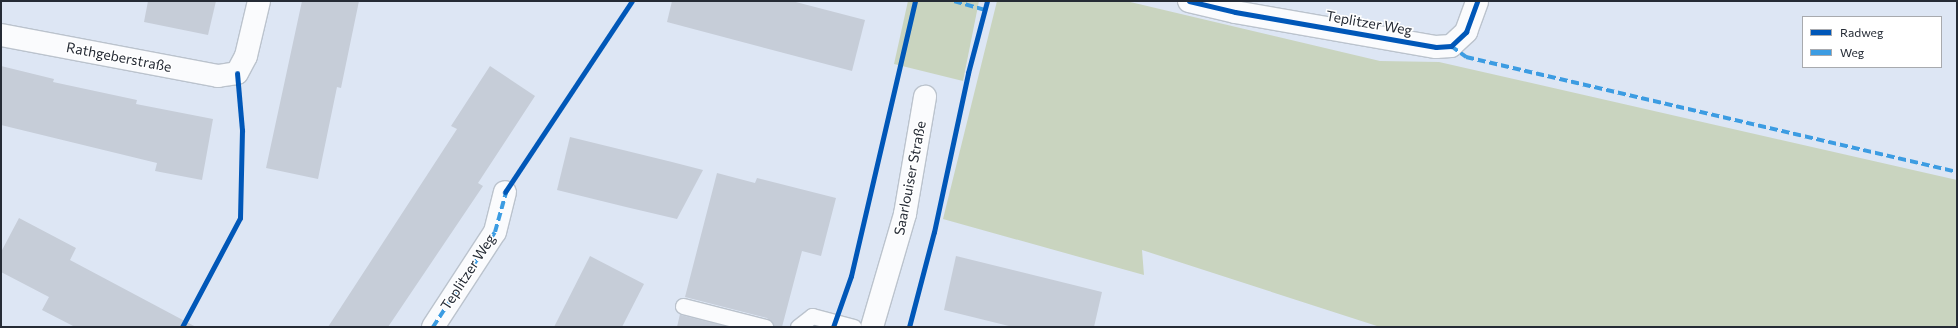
<!DOCTYPE html>
<meta charset="utf-8">
<style>
body{margin:0}
#map{position:relative;width:1958px;height:328px;overflow:hidden;background:#dde6f4;font-family:Commissioner,sans-serif}
div>[style]{position:absolute}
.green>*{inset:0;background:#c9d4bf}
.building>*{inset:0;background:#c6cdd8}
.roads{filter:drop-shadow(1px 0 #bbc3cd) drop-shadow(-1px 0 #bbc3cd) drop-shadow(0 1px #bbc3cd) drop-shadow(0 -1px #bbc3cd)}
.lane>*{height:15px;margin:-7.5px;padding:0 7.5px;transform-origin:7.5px;border-radius:7.5px;background:#fafbfd}
.street>*{height:22px;margin:-11px;padding:0 11px;transform-origin:11px;border-radius:11px;background:#fafbfd}
.quiet>*{height:4px;margin-top:-2px;transform-origin:0;background:repeating-linear-gradient(90deg,#3c9ce2 0 8px,transparent 0 12px)}
.cycleway>*{height:5px;margin:-2.5px;padding:0 2.5px;transform-origin:2.5px;border-radius:2.5px;background:#0057b8}
span{translate:-50% -50%;white-space:nowrap;text-align:center;line-height:1.15;-webkit-text-stroke:3px #fff;paint-order:stroke}
.street-label{font-size:14px;color:#252b35}
.frame{position:absolute;inset:0;border:2px solid #252b35;pointer-events:none}
.legend{position:absolute;left:1802px;top:16px;width:140px;height:52px;box-sizing:border-box;background:#fff;border:1px solid #a8aaae;margin:0;padding:5px 7px;list-style:none;font-size:12px;color:#252b35}
.legend li{display:flex;align-items:center;gap:8px;height:20px}
.legend b{width:20px;border:1px solid #a8aaae}
</style>
<div id="map">
<div class="green">
<div style="clip-path:polygon(908px 1px,979px 1px,963px 81px,894px 64px)"></div>
<div style="clip-path:polygon(997px 1px,1126px 1px,1380px 61px,1439px 62px,1957px 180px,1957px 327px,1380px 327px,1142px 250px,1144px 275px,943px 219px)"></div>
</div>
<div class="building">
<div style="clip-path:polygon(148px 1px,216px 1px,208px 35px,144px 22px)"></div>
<div style="clip-path:polygon(302px 1px,359px 1px,341px 88px,337px 87px,318px 179px,266px 168px)"></div>
<div style="clip-path:polygon(672px 1px,792px 1px,865px 20px,852px 71px,667px 22px)"></div>
<div style="clip-path:polygon(1px 66px,54px 79px,53px 82px,137px 100px,136px 104px,213px 119px,202px 180px,155px 171px,157px 163px,1px 125px)"></div>
<div style="clip-path:polygon(490px 66px,535px 96px,478px 183px,483px 186px,388px 327px,328px 327px,457px 129px,451px 126px)"></div>
<div style="clip-path:polygon(570px 137px,672px 162px,703px 170px,677px 219px,626px 207px,557px 190px)"></div>
<div style="clip-path:polygon(717px 173px,755px 183px,757px 178px,836px 198px,821px 256px,802px 251px,782px 327px,774px 327px,767px 318px,685px 297px)"></div>
<div style="clip-path:polygon(19px 218px,76px 248px,70px 260px,196px 327px,75px 327px,42px 310px,49px 297px,1px 272px,1px 252px)"></div>
<div style="clip-path:polygon(590px 256px,644px 284px,622px 327px,554px 327px)"></div>
<div style="clip-path:polygon(956px 256px,1102px 292px,1094px 327px,1013px 327px,944px 310px)"></div>
<div style="clip-path:polygon(680px 314px,681px 315px,729px 327px,677px 327px)"></div>
</div>
<div class="roads">
<div class="lane">
<div style="left:683px;top:306px;width:85px;rotate:14.4deg"></div>
<div style="left:798px;top:327px;width:18px;rotate:-38deg"></div>
<div style="left:812px;top:316px;width:43px;rotate:14.7deg"></div>
</div>
<div class="street">
<div style="left:1189px;top:1px;width:47px;rotate:13.4deg"></div>
<div style="left:1235px;top:12px;width:204px;rotate:9.9deg"></div>
<div style="left:1436px;top:47px;width:15px;rotate:-4deg"></div>
<div style="left:1451px;top:46px;width:21px;rotate:-43deg"></div>
<div style="left:1466px;top:32px;width:33px;rotate:-70deg"></div>
<div style="left:1px;top:35px;width:221px;rotate:10.7deg"></div>
<div style="left:218px;top:76px;width:19px;rotate:-9deg"></div>
<div style="left:237px;top:73px;width:19px;rotate:-62deg"></div>
<div style="left:246px;top:56px;width:57px;rotate:-76.7deg"></div>
<div style="left:433px;top:327px;width:113px;rotate:-56.9deg"></div>
<div style="left:495px;top:232px;width:41px;rotate:-76deg"></div>
<div style="left:872px;top:327px;width:118px;rotate:-73.7deg"></div>
<div style="left:905px;top:214px;width:119px;rotate:-80.3deg"></div>
</div>
</div>
<div class="quiet">
<div style="left:954px;top:1px;width:32px;rotate:16deg"></div>
<div style="left:1451px;top:46px;width:19px;rotate:36deg"></div>
<div style="left:1466px;top:57px;width:504px;rotate:13.18deg"></div>
<div style="left:433px;top:327px;width:113px;rotate:-56.9deg"></div>
<div style="left:495px;top:232px;width:45px;rotate:-74.4deg"></div>
</div>
<div class="cycleway">
<div style="left:1189px;top:1px;width:47px;rotate:13.4deg"></div>
<div style="left:1235px;top:12px;width:204px;rotate:9.9deg"></div>
<div style="left:1436px;top:47px;width:15px;rotate:-4deg"></div>
<div style="left:1451px;top:46px;width:21px;rotate:-43deg"></div>
<div style="left:1466px;top:32px;width:33px;rotate:-70deg"></div>
<div style="left:505px;top:192px;width:229px;rotate:-56.4deg"></div>
<div style="left:182px;top:327px;width:123px;rotate:-62deg"></div>
<div style="left:240px;top:218px;width:88px;rotate:-88.7deg"></div>
<div style="left:242px;top:130px;width:57px;rotate:-95deg"></div>
<div style="left:833px;top:327px;width:54px;rotate:-70.6deg"></div>
<div style="left:851px;top:276px;width:282px;rotate:-76.9deg"></div>
<div style="left:909px;top:327px;width:98px;rotate:-75.3deg"></div>
<div style="left:934px;top:232px;width:163px;rotate:-77.9deg"></div>
<div style="left:968px;top:73px;width:74px;rotate:-75.2deg"></div>
</div>
<div class="street-label">
<span style="left:1369px;top:23px;rotate:10deg">Teplitzer Weg</span>
<span style="left:119px;top:57px;rotate:11deg">Rathgeberstraße</span>
<span style="left:910px;top:178px;rotate:-79deg">Saarlouiser Straße</span>
<span style="left:468px;top:272px;rotate:-57deg">Teplitzer Weg</span>
</div>
<div class="frame"></div>
<ul class="legend">
<li><b style="height:5px;background:#0057b8"></b>Radweg</li>
<li><b style="height:5px;background:#3c9ce2"></b>Weg</li>
</ul>
</div>
